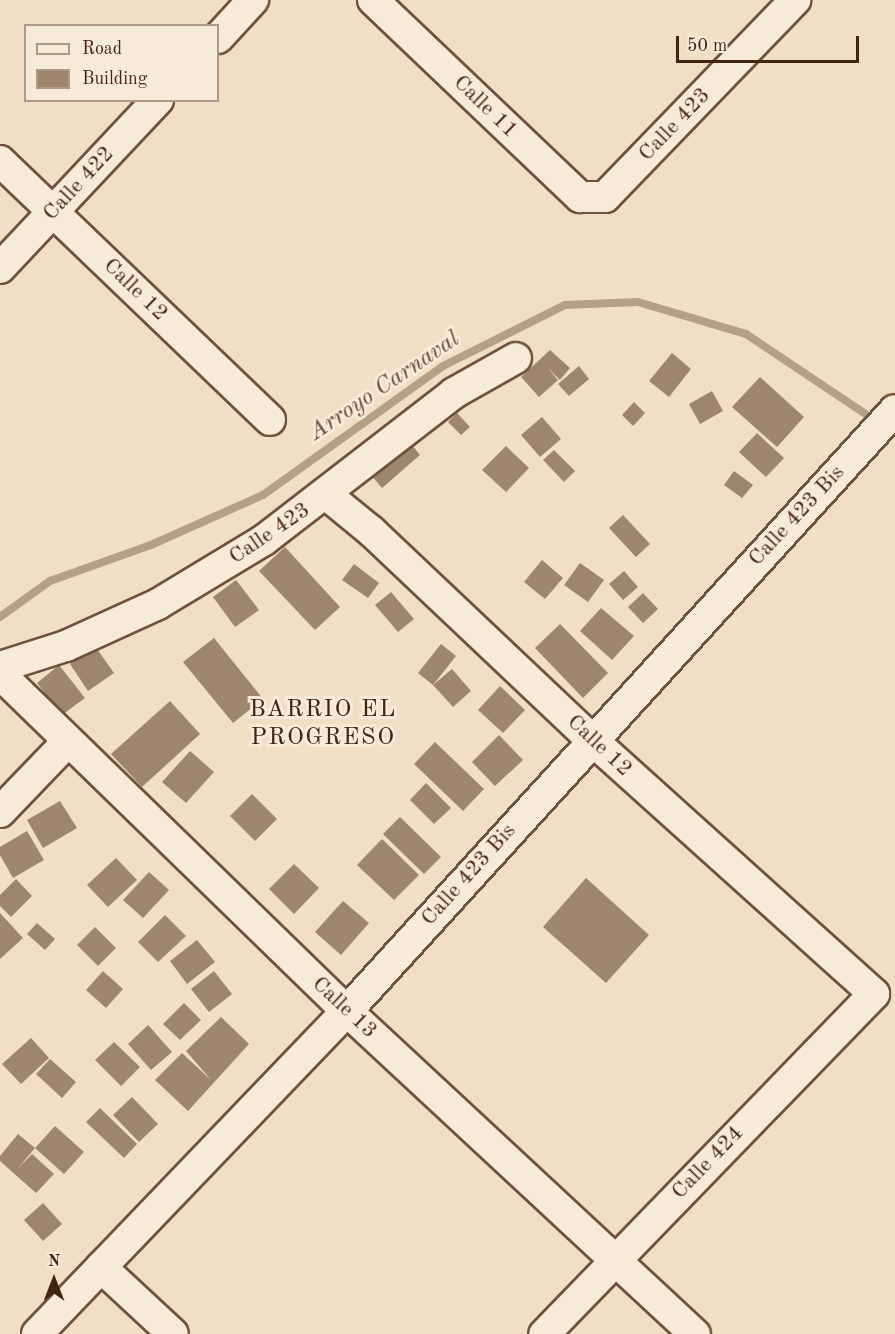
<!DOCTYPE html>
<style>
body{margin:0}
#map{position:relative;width:895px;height:1334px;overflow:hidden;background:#f1dfc5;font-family:"Old Standard TT",serif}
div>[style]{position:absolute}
.stream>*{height:8px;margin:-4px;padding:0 4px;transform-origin:4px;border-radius:4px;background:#b69f87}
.building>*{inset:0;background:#9e856e}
.roads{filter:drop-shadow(2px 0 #6f523d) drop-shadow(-2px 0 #6f523d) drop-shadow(0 2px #6f523d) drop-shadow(0 -2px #6f523d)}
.minor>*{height:30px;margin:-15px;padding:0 15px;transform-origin:15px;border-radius:15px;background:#f6ead9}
span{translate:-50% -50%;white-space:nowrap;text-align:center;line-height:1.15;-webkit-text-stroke:6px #f6ead9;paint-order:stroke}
.street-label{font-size:22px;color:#442310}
.water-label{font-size:24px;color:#664834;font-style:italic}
.neighbourhood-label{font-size:24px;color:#442310;letter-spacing:1.5px}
.legend{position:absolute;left:24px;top:24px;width:195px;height:78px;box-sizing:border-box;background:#f6ead9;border:2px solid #af9a89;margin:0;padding:8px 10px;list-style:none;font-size:18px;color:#442310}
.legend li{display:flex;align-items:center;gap:12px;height:30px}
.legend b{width:30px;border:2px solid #af9a89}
.north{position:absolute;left:24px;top:1250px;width:60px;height:60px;-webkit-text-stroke:4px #f6ead9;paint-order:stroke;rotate:0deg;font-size:16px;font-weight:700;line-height:24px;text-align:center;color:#442310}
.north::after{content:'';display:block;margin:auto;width:21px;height:27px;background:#442310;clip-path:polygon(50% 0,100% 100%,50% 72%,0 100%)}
.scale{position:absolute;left:676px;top:36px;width:183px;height:27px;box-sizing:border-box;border:3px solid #442310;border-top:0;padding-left:8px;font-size:18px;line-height:21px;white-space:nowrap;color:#442310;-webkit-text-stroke:4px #f6ead9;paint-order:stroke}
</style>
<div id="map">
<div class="stream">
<div style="left:0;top:617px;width:62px;rotate:-35.8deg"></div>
<div style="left:50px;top:581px;width:107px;rotate:-19.6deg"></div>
<div style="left:151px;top:545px;width:123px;rotate:-24.1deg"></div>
<div style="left:263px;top:495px;width:221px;rotate:-35.6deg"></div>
<div style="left:443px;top:366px;width:136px;rotate:-26.6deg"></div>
<div style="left:565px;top:305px;width:73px;rotate:-2.4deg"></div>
<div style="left:638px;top:302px;width:113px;rotate:16.5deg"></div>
<div style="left:746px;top:334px;width:156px;rotate:33.8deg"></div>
</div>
<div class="building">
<div style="clip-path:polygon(550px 350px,570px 368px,560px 380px,547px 367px,558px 380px,539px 397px,521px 377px)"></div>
<div style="clip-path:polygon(672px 353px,691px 369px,669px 397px,649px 381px)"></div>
<div style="clip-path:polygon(579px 366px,589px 379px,569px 396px,558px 384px)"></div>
<div style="clip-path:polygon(760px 377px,804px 417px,777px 447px,732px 407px)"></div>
<div style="clip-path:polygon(712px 391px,723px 411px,700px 424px,689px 404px)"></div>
<div style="clip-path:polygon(634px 402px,645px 413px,633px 426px,622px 415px)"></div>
<div style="clip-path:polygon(457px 413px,470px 427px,461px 435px,448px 422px)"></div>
<div style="clip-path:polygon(542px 417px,561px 439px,540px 457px,521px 435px)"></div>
<div style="clip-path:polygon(757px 433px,784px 458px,766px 477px,739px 452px)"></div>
<div style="clip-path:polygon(404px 435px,420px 455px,382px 488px,365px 468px)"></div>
<div style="clip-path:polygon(506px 446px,529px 468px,506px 492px,482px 470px)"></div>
<div style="clip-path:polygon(554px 450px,575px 471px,564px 482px,543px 460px)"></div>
<div style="clip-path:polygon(734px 471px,753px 485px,742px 498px,724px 485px)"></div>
<div style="clip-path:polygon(623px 515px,650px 544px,636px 557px,609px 528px)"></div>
<div style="clip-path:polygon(285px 547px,340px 607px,315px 630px,259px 571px)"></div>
<div style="clip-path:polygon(542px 560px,563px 578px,545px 599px,524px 582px)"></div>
<div style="clip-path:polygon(580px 563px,604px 580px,588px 602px,564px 585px)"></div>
<div style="clip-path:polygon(354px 564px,379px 583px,368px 598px,342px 580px)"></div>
<div style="clip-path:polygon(624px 571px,638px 587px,623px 600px,609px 584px)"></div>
<div style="clip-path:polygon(236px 580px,259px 610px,235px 627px,213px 597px)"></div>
<div style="clip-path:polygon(391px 592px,414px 619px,398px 632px,375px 605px)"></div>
<div style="clip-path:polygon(643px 593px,658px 609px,643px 623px,628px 607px)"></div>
<div style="clip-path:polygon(601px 608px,634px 636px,612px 660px,580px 631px)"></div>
<div style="clip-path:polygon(560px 624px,608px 673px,583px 698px,535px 648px)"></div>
<div style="clip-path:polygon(214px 638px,263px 699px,233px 723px,183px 662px)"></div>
<div style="clip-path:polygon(441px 644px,456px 656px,433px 685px,418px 673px)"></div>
<div style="clip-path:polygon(95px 646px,114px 673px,88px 691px,70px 664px)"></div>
<div style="clip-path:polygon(59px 665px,85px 698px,62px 715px,37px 683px)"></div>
<div style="clip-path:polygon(452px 669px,471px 691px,453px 707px,433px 685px)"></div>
<div style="clip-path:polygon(500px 686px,525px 710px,503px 733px,478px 710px)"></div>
<div style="clip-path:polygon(170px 701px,200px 734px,142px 787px,111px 754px)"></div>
<div style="clip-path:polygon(499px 735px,523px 760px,495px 786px,472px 762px)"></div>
<div style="clip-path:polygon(435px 742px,484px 789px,463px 811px,414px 764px)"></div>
<div style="clip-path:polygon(190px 751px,214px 772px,186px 803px,162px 782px)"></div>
<div style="clip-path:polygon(426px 783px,451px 808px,434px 824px,410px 800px)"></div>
<div style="clip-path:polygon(252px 794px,277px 819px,255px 841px,230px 816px)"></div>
<div style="clip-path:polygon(60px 801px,77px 828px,43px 848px,27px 820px)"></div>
<div style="clip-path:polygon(400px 817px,441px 857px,424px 874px,383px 834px)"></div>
<div style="clip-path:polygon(27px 831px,44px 860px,13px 878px,0 855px,0 847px)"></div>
<div style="clip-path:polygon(382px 839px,419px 875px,394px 900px,357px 865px)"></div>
<div style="clip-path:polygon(116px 858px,137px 880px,108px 907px,87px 885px)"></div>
<div style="clip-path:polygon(294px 864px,319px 888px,294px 914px,269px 889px)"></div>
<div style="clip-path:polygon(149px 872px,169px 890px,143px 918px,123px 900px)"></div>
<div style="clip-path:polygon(586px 878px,649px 935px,606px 983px,543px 927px)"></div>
<div style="clip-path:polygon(16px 879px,32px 896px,11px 917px,0 906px,0 895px)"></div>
<div style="clip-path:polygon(343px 901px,369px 923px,341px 955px,315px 932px)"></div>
<div style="clip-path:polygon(0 913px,23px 938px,0 959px)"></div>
<div style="clip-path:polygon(165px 915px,186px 936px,158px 962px,138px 942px)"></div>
<div style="clip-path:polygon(37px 923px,55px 939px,45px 950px,27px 934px)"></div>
<div style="clip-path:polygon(95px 927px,116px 948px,98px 966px,77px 945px)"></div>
<div style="clip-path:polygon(197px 940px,215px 962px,187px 984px,170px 961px)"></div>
<div style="clip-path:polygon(103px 971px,123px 989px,106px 1008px,86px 990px)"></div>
<div style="clip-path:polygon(214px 971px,232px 994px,209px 1012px,191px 989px)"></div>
<div style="clip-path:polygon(184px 1003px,201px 1020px,180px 1040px,163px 1024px)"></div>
<div style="clip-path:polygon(221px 1017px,249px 1044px,188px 1111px,155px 1080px,182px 1053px,211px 1080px,186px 1051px)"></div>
<div style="clip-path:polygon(148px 1025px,172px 1052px,151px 1070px,128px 1044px)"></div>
<div style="clip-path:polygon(31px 1038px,49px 1058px,21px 1084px,2px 1064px)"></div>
<div style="clip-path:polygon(114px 1042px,140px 1067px,121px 1086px,95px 1060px)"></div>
<div style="clip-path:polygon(50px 1059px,76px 1082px,62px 1098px,36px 1074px)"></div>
<div style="clip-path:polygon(132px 1097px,158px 1124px,139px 1142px,113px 1115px)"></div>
<div style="clip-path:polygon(100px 1108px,137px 1144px,124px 1158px,86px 1122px)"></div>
<div style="clip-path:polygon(55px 1126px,84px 1152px,64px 1174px,35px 1148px,18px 1168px,32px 1154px,54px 1174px,36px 1193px,0 1161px,0 1156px,18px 1134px,35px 1148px)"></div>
<div style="clip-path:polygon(43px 1203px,62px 1224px,43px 1241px,24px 1220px)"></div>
</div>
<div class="roads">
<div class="minor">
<div style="left:373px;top:0;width:286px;rotate:43.6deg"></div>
<div style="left:580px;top:197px;width:25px"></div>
<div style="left:605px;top:197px;width:274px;rotate:-46deg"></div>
<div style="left:218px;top:38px;width:52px;rotate:-47.4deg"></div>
<div style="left:0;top:161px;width:374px;rotate:43.8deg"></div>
<div style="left:0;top:268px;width:231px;rotate:-46.8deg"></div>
<div style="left:327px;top:495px;width:57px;rotate:39.3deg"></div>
<div style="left:371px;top:531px;width:303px;rotate:43.4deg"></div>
<div style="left:591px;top:739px;width:381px;rotate:42deg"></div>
<div style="left:874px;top:994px;width:474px;rotate:134.1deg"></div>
<div style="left:0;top:667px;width:69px;rotate:-17.7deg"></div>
<div style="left:66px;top:646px;width:101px;rotate:-24.5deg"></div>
<div style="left:158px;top:604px;width:124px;rotate:-31.1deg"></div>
<div style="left:264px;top:540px;width:240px;rotate:-37.7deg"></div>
<div style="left:454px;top:393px;width:71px;rotate:-29.4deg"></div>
<div style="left:0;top:674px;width:484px;rotate:44.2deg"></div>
<div style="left:347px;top:1011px;width:475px;rotate:42.9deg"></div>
<div style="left:0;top:812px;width:98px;rotate:-46.2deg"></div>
<div style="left:101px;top:1267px;width:98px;rotate:42.9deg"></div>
<div style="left:37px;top:1334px;width:448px;rotate:-46.2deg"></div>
<div style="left:347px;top:1011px;width:813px;rotate:-47.64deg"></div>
</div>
</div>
<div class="street-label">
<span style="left:485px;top:107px;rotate:44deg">Calle 11</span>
<span style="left:675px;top:125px;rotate:-46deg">Calle 423</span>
<span style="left:79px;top:184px;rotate:-47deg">Calle 422</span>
<span style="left:135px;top:290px;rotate:44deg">Calle 12</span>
<span style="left:797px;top:516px;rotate:-47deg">Calle 423 Bis</span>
<span style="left:270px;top:534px;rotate:-34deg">Calle 423</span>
<span style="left:599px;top:746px;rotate:43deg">Calle 12</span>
<span style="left:469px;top:875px;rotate:-48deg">Calle 423 Bis</span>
<span style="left:344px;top:1008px;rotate:43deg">Calle 13</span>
<span style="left:708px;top:1163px;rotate:-46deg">Calle 424</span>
</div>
<div class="water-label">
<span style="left:385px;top:387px;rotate:-34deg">Arroyo Carnaval</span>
</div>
<div class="neighbourhood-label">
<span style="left:323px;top:725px">BARRIO EL<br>PROGRESO</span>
</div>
<ul class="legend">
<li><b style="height:8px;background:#f6ead9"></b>Road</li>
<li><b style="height:16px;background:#9e856e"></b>Building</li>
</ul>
<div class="north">N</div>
<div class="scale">50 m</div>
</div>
